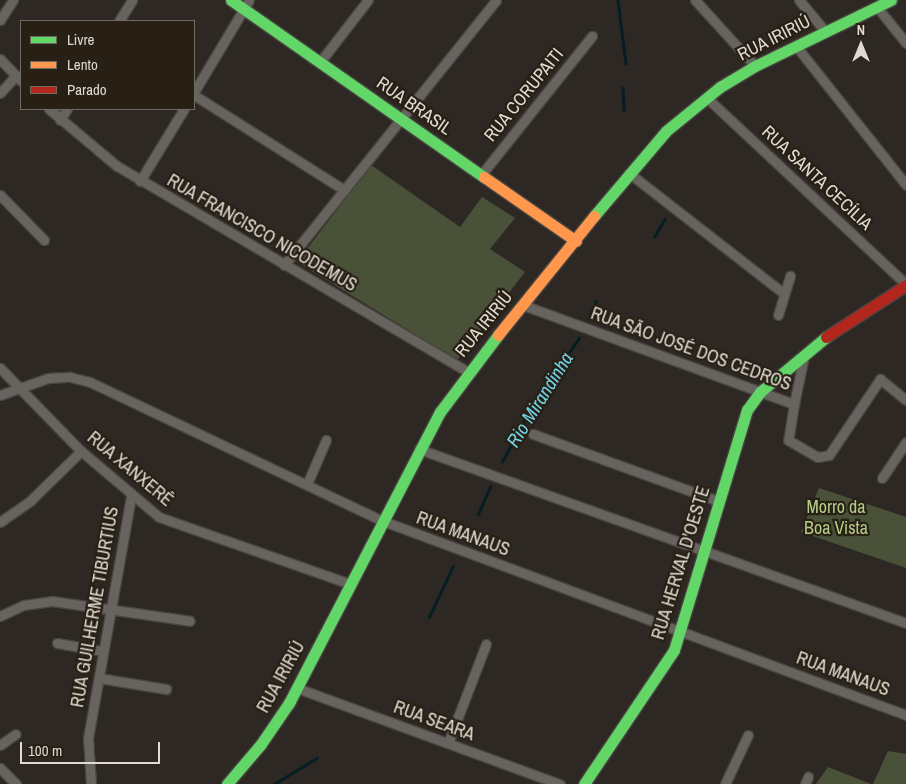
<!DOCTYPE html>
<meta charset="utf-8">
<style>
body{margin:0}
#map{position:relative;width:906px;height:784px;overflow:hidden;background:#2d2823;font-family:"Archivo Narrow",sans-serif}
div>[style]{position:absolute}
.green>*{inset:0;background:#495139}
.stream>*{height:2.5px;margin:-1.25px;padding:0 1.25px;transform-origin:1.25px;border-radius:1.25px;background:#041e23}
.roads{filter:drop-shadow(1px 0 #494540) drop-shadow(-1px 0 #494540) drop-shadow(0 1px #494540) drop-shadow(0 -1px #494540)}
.street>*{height:9px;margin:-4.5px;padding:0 4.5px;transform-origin:4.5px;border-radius:4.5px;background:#67635e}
.fast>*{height:11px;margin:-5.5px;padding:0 5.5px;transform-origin:5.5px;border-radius:5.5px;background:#63d668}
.slow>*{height:11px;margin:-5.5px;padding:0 5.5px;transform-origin:5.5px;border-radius:5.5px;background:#ff974d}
.jam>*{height:11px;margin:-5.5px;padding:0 5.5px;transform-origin:5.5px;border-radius:5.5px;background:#b3261e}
span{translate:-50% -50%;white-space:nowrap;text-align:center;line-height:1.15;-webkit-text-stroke:4.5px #282015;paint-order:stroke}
.street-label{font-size:18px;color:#dfdad2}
.park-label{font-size:18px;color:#b2cd88}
.water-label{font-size:19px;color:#72d3e8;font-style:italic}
.legend{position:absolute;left:20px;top:20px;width:175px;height:90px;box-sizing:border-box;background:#282015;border:1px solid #716a61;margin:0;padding:6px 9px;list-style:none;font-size:15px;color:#dfdad2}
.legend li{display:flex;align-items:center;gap:10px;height:25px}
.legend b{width:25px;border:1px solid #716a61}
.north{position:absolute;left:836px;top:20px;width:50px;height:50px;-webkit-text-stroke:4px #282015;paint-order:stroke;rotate:0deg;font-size:14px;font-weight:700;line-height:20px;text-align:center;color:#dfdad2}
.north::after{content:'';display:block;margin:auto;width:18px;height:22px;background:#dfdad2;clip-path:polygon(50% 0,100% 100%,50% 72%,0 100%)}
.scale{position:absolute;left:20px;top:742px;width:140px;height:22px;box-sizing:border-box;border:2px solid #dfdad2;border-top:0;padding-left:6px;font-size:15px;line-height:18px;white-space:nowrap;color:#dfdad2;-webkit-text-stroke:4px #282015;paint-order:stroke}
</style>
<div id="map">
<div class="green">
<div style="clip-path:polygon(371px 165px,460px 227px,482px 197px,515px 218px,490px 249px,525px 272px,457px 360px,297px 262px)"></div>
<div style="clip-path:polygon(819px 488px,906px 517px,906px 568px,801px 532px)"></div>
<div style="clip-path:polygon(888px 751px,906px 754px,906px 784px,873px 784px)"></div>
<div style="clip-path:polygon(828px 767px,871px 784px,816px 784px)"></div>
</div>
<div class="stream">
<div style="left:618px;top:0;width:64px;rotate:82.9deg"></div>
<div style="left:623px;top:88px;width:22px;rotate:87deg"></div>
<div style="left:654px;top:237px;width:21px;rotate:-59deg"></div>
<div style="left:589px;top:318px;width:18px;rotate:-68deg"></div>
<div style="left:502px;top:462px;width:60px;rotate:-62.2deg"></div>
<div style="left:530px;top:409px;width:86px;rotate:-55.4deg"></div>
<div style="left:478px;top:514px;width:30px;rotate:-66deg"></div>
<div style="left:429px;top:617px;width:56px;rotate:-64.8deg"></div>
<div style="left:274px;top:784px;width:50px;rotate:-31.2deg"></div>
</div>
<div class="roads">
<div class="street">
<div style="left:695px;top:0;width:89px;rotate:47.7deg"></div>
<div style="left:799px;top:0;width:40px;rotate:50deg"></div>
<div style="left:877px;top:7px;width:46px;rotate:51.1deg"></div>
<div style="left:0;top:20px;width:24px;rotate:-57deg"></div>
<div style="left:119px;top:21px;width:25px;rotate:-58deg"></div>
<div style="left:796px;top:46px;width:177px;rotate:51.6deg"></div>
<div style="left:0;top:59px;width:30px;rotate:46deg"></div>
<div style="left:320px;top:62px;width:78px;rotate:-52.3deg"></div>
<div style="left:194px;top:92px;width:107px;rotate:-59.1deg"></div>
<div style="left:0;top:93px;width:24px;rotate:-48deg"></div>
<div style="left:194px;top:95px;width:178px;rotate:32.3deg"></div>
<div style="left:706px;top:97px;width:274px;rotate:43.1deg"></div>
<div style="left:49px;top:109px;width:89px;rotate:40deg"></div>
<div style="left:117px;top:166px;width:407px;rotate:30.4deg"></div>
<div style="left:60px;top:120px;width:13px;rotate:-58deg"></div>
<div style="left:629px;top:173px;width:195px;rotate:37.9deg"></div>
<div style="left:481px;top:175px;width:178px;rotate:-51.4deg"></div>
<div style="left:140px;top:181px;width:84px;rotate:-58.6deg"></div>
<div style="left:0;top:195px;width:63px;rotate:45.6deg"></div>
<div style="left:284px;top:265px;width:339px;rotate:-51.3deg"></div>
<div style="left:523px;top:305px;width:289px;rotate:20.1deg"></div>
<div style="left:794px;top:404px;width:36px;rotate:99deg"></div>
<div style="left:788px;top:440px;width:34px;rotate:30deg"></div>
<div style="left:818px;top:457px;width:11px;rotate:-10deg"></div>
<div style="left:829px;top:455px;width:92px;rotate:-56.1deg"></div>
<div style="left:880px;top:379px;width:33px;rotate:39deg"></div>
<div style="left:778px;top:315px;width:41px;rotate:-72.9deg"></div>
<div style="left:0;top:368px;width:116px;rotate:45.7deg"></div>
<div style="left:81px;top:451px;width:102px;rotate:40.2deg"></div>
<div style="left:159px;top:517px;width:202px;rotate:19.3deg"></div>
<div style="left:0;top:395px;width:51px;rotate:-19.5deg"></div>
<div style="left:48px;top:378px;width:22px;rotate:-3deg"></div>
<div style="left:70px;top:377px;width:21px;rotate:14deg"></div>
<div style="left:90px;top:382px;width:324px;rotate:25.4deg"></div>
<div style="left:383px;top:521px;width:558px;rotate:20.35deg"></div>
<div style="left:794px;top:404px;width:49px;rotate:-78.2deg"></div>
<div style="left:533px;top:434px;width:197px;rotate:19.9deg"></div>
<div style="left:419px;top:449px;width:517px;rotate:19.66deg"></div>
<div style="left:882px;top:478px;width:43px;rotate:-56.3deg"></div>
<div style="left:307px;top:484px;width:48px;rotate:-66.6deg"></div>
<div style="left:0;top:522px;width:38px;rotate:-35deg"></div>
<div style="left:31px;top:500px;width:70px;rotate:-44.4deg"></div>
<div style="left:0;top:616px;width:26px;rotate:-25deg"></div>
<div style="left:24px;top:605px;width:28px;rotate:-8deg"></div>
<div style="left:52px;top:601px;width:139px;rotate:8.2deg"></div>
<div style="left:57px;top:643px;width:47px;rotate:9.9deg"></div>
<div style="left:99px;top:678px;width:68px;rotate:9.3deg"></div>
<div style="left:297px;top:688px;width:280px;rotate:20.1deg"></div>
<div style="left:448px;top:743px;width:106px;rotate:-69deg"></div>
<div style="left:0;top:745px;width:19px;rotate:-35deg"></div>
<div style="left:0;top:768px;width:23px;rotate:45deg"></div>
<div style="left:91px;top:784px;width:46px;rotate:-93.7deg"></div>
<div style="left:88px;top:738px;width:246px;rotate:-79.9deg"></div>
<div style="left:725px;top:784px;width:54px;rotate:-64.9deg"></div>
<div style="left:805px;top:784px;width:8px;rotate:-67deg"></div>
</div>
<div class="fast">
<div style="left:231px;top:0;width:309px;rotate:35deg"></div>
<div style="left:594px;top:216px;width:111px;rotate:-49.7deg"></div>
<div style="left:666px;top:131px;width:70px;rotate:-39.2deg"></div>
<div style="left:720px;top:87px;width:41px;rotate:-31deg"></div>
<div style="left:755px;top:66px;width:151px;rotate:-25.9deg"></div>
<div style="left:227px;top:784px;width:52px;rotate:-49.6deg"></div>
<div style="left:261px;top:744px;width:50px;rotate:-55.7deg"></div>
<div style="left:289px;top:703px;width:328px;rotate:-62.6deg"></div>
<div style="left:440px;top:412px;width:96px;rotate:-53deg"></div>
<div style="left:584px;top:784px;width:161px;rotate:-56.1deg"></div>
<div style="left:674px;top:650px;width:251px;rotate:-73.1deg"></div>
<div style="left:747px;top:410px;width:22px;rotate:-54deg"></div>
<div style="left:760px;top:392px;width:86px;rotate:-39.8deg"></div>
</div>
<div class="slow">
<div style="left:484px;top:177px;width:112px;rotate:34.8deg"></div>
<div style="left:498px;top:335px;width:153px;rotate:-51.1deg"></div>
</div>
<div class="jam">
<div style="left:826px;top:337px;width:95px;rotate:-33deg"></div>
</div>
</div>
<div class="street-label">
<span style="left:774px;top:38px;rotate:-27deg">RUA IRIRIÚ</span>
<span style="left:524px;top:95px;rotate:-51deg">RUA CORUPAITI</span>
<span style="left:414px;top:106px;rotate:35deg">RUA BRASIL</span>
<span style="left:817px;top:178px;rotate:43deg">RUA SANTA CECÍLIA</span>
<span style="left:262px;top:233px;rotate:30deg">RUA FRANCISCO NICODEMUS</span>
<span style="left:484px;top:324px;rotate:-51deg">RUA IRIRIÚ</span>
<span style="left:691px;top:349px;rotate:20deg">RUA SÃO JOSÉ DOS CEDROS</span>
<span style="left:130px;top:469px;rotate:40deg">RUA XANXERÊ</span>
<span style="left:463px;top:534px;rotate:20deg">RUA MANAUS</span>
<span style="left:681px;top:563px;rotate:-73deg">RUA HERVAL D'OESTE</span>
<span style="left:95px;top:607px;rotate:-80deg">RUA GUILHERME TIBURTIUS</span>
<span style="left:843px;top:674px;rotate:20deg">RUA MANAUS</span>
<span style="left:281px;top:677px;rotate:-61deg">RUA IRIRIÚ</span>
<span style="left:434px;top:721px;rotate:20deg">RUA SEARA</span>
</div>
<div class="park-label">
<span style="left:836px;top:518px">Morro da<br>Boa Vista</span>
</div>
<div class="water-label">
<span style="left:540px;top:400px;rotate:-58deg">Rio Mirandinha</span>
</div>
<ul class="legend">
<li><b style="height:6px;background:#63d668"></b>Livre</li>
<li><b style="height:6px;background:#ff974d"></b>Lento</li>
<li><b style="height:6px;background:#b3261e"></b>Parado</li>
</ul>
<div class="north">N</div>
<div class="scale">100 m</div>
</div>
